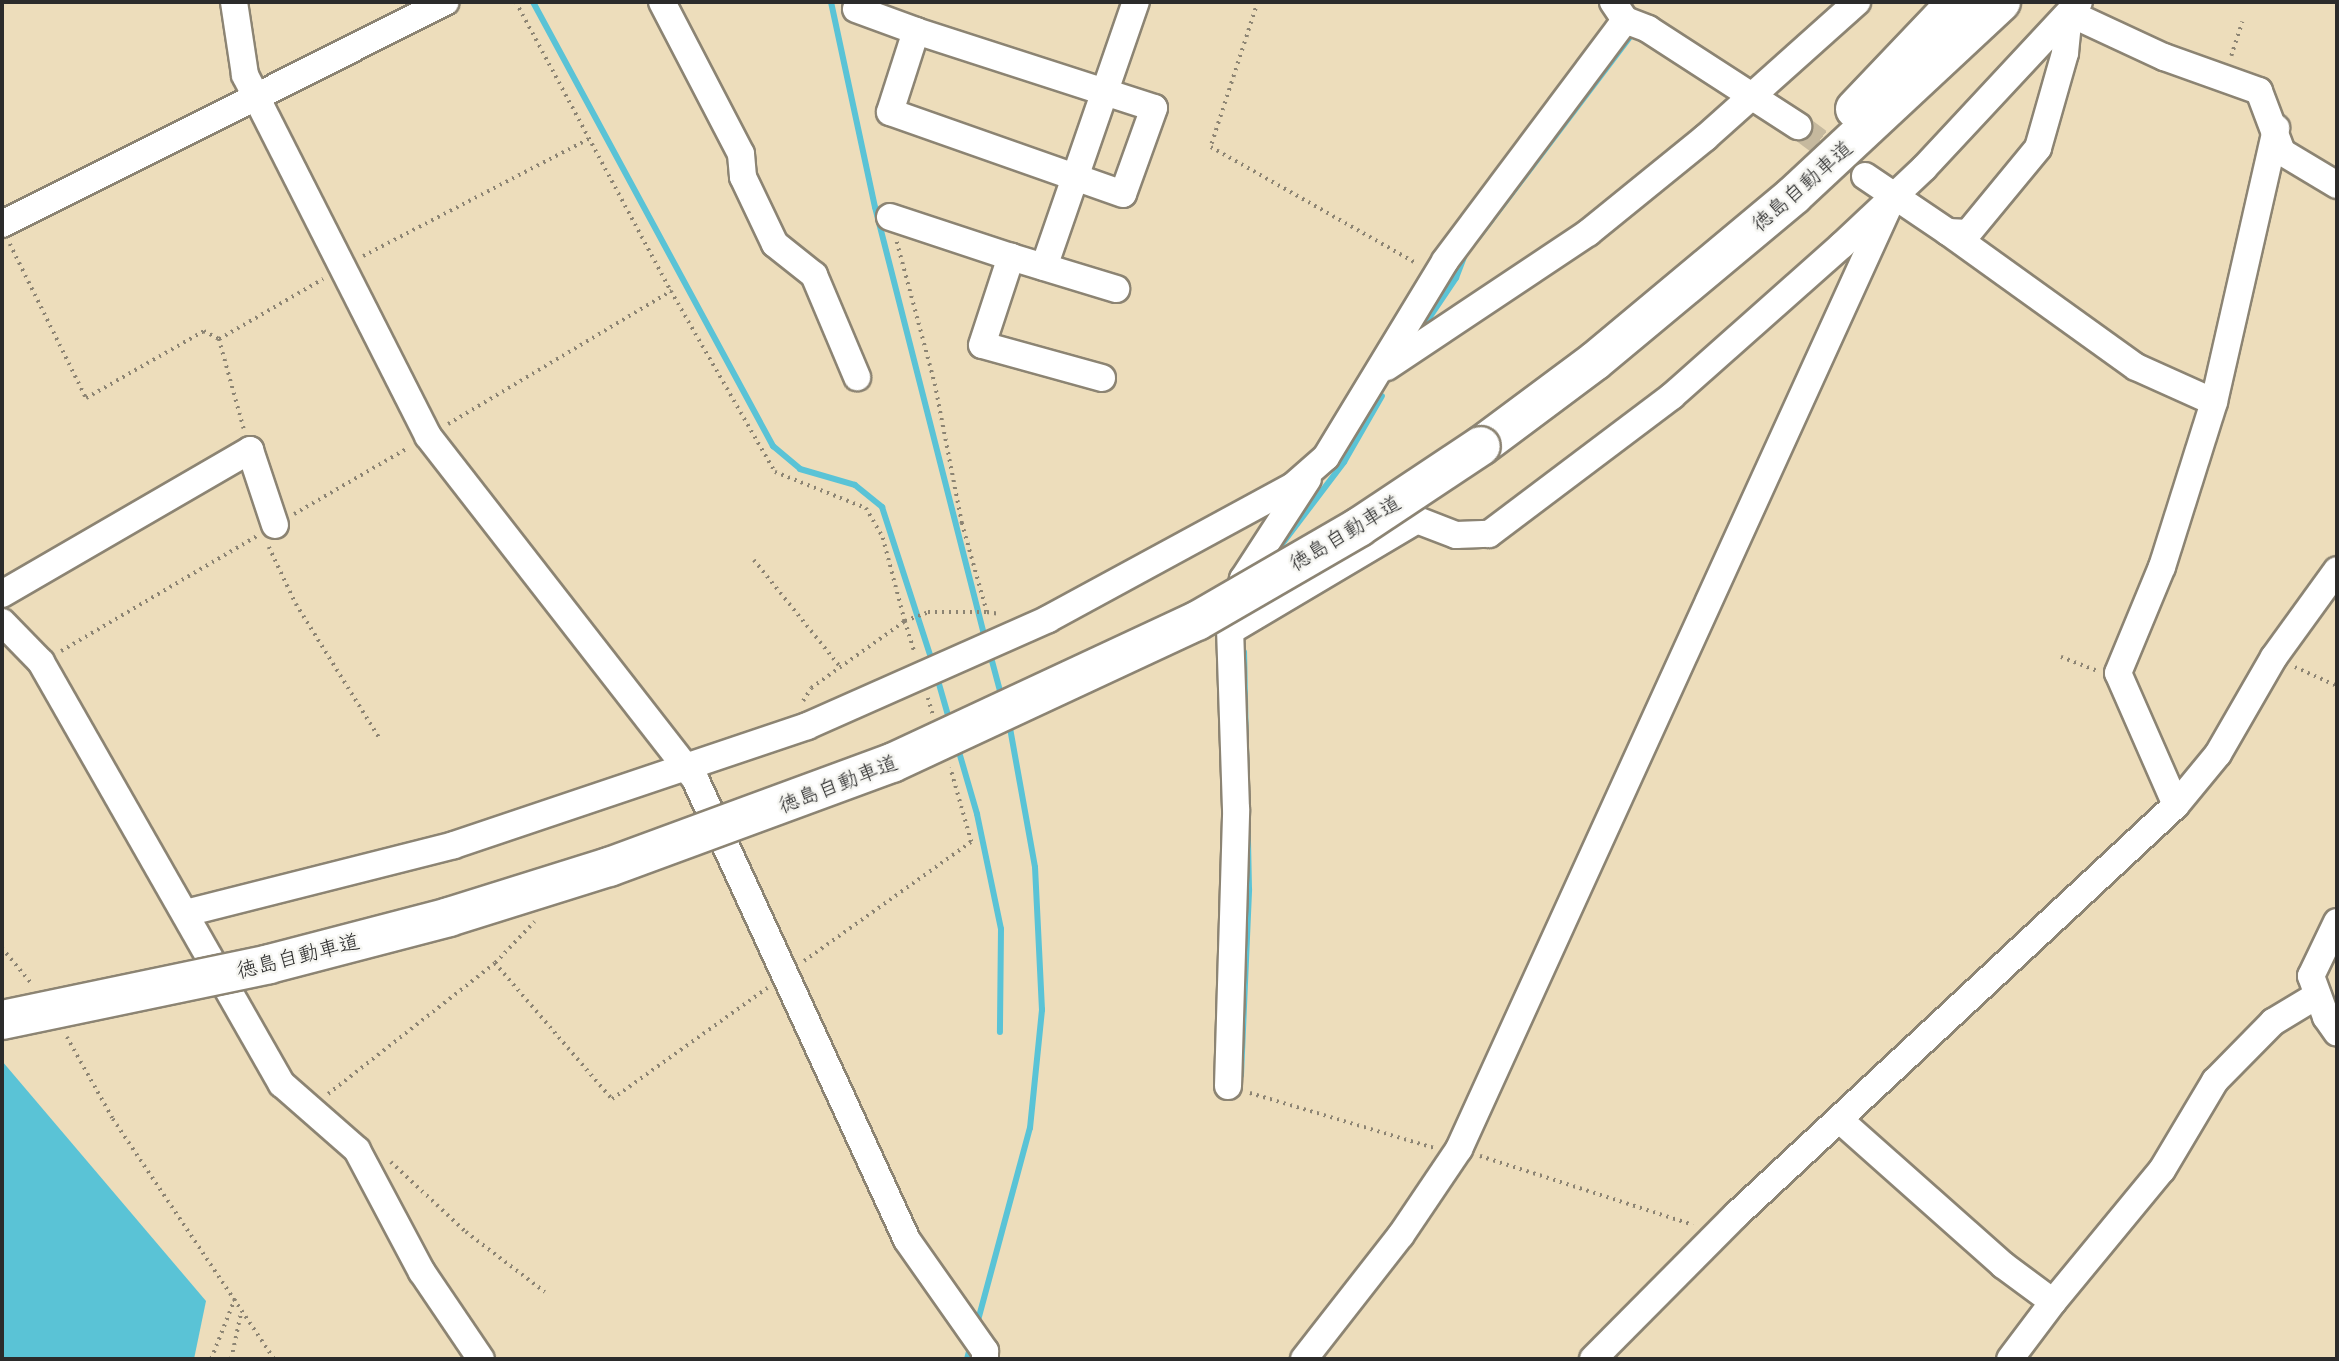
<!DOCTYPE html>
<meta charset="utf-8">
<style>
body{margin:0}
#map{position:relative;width:2339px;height:1361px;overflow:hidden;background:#edddbb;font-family:Delius,"Klee One",sans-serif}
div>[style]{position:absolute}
.water>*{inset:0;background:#5ac3d6}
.stream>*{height:6px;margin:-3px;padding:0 3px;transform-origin:3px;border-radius:3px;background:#5ac3d6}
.minor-tunnel>*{height:26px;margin-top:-13px;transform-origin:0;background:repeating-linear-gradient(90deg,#c6b99e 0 26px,transparent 0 39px)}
.path>*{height:3.5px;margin-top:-1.75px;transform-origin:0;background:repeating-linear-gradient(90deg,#8c8473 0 2px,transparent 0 7px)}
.roads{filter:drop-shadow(2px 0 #8c8473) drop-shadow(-2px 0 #8c8473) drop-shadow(0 2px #8c8473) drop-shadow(0 -2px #8c8473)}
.minor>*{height:26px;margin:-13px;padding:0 13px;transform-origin:13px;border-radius:13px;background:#fff}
.highway>*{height:38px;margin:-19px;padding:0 19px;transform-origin:19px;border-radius:19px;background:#fff}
.bridges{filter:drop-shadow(2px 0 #8c8473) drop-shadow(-2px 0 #8c8473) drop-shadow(0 2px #8c8473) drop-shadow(0 -2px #8c8473)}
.highway-bridge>*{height:38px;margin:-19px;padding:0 19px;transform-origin:19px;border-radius:19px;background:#fff}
span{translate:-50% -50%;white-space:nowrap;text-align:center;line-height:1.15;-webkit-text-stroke:5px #f6f6f2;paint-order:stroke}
.street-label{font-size:21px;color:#2b2b2b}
.frame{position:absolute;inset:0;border:4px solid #2b2b2b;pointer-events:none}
</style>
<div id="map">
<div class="water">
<div style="clip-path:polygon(2px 1061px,206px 1301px,194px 1359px,2px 1359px)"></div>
</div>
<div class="stream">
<div style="left:533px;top:2px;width:505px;rotate:61.61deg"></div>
<div style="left:773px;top:446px;width:35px;rotate:40deg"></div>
<div style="left:800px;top:469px;width:57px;rotate:16.2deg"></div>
<div style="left:855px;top:485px;width:35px;rotate:39deg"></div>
<div style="left:882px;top:507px;width:156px;rotate:72deg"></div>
<div style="left:831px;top:2px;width:210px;rotate:77.9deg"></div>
<div style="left:875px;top:207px;width:441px;rotate:75.7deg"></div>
<div style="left:1478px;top:238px;width:251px;rotate:-52.9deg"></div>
<div style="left:1427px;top:321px;width:52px;rotate:-56deg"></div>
<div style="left:1456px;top:278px;width:26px;rotate:-69deg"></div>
<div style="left:1279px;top:548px;width:108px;rotate:-52.9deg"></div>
<div style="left:1344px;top:462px;width:76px;rotate:-60.1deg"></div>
<div style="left:992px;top:661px;width:38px;rotate:75deg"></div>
<div style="left:939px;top:684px;width:40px;rotate:74deg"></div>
<div style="left:957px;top:745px;width:72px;rotate:73.8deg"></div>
<div style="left:977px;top:814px;width:117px;rotate:78.2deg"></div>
<div style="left:1001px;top:929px;width:103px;rotate:90.6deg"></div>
<div style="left:1241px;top:1075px;width:186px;rotate:-87.5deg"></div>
<div style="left:1249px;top:889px;width:237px;rotate:-91.2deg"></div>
<div style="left:977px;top:1324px;width:203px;rotate:-74.9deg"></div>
<div style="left:1030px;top:1128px;width:119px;rotate:-84.2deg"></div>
<div style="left:1042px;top:1010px;width:143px;rotate:-92.8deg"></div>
<div style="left:1035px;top:867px;width:147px;rotate:-100.2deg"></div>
<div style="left:967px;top:1359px;width:16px;rotate:-75deg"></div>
</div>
<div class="minor-tunnel">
<div style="left:1798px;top:126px;width:84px;rotate:36.7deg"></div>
</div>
<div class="path">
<div style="left:516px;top:2px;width:328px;rotate:61.8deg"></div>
<div style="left:671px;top:291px;width:209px;rotate:60.1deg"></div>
<div style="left:775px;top:472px;width:98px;rotate:21.6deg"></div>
<div style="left:866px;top:508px;width:34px;rotate:60deg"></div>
<div style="left:883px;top:538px;width:86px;rotate:75.2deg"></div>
<div style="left:905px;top:621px;width:25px;rotate:-21deg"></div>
<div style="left:928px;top:612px;width:59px"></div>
<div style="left:1258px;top:2px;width:152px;rotate:108deg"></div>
<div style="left:1211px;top:147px;width:236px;rotate:29.5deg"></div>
<div style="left:2231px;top:56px;width:36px;rotate:-72deg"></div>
<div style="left:897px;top:242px;width:147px;rotate:75deg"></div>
<div style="left:935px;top:384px;width:142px;rotate:79deg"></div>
<div style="left:962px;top:523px;width:92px;rotate:74.3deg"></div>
<div style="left:987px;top:612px;width:13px;rotate:9deg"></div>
<div style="left:10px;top:244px;width:172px;rotate:63.7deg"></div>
<div style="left:86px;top:398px;width:136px;rotate:-29.6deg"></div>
<div style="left:204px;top:331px;width:17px;rotate:28deg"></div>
<div style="left:219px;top:339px;width:93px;rotate:74.5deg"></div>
<div style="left:363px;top:256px;width:254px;rotate:-27.4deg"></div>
<div style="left:219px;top:339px;width:120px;rotate:-30deg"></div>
<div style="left:448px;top:424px;width:260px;rotate:-30.8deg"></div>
<div style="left:294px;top:514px;width:132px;rotate:-30.1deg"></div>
<div style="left:269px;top:547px;width:63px;rotate:64.7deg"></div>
<div style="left:296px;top:604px;width:159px;rotate:58.1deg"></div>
<div style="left:754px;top:560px;width:139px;rotate:51.1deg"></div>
<div style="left:61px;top:651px;width:227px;rotate:-30.4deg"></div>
<div style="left:2061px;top:657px;width:39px;rotate:21deg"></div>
<div style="left:2295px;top:667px;width:46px;rotate:24.3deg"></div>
<div style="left:928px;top:698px;width:17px;rotate:73deg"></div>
<div style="left:803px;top:701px;width:15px;rotate:-58deg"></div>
<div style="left:811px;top:688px;width:115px;rotate:-35.5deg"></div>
<div style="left:905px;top:621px;width:34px;rotate:73deg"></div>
<div style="left:2px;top:948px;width:47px;rotate:50.2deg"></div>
<div style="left:804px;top:961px;width:205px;rotate:-35.5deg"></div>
<div style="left:971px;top:842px;width:77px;rotate:-105.8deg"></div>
<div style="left:495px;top:963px;width:179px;rotate:49.3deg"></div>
<div style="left:612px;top:1099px;width:191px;rotate:-35.6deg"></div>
<div style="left:67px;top:1037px;width:94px;rotate:60.7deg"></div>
<div style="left:113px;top:1119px;width:289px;rotate:56.1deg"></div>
<div style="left:1250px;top:1093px;width:192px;rotate:16.6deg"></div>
<div style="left:328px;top:1094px;width:212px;rotate:-38.1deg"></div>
<div style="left:495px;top:963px;width:57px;rotate:-46.4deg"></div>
<div style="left:1480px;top:1156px;width:224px;rotate:17.9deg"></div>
<div style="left:391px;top:1162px;width:103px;rotate:43deg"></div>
<div style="left:466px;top:1232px;width:99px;rotate:37.2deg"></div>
<div style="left:211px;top:1359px;width:66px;rotate:-68.5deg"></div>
<div style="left:231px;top:1359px;width:48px;rotate:-78deg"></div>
</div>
<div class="roads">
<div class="minor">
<div style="left:234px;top:2px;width:74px;rotate:81.4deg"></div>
<div style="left:245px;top:75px;width:405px;rotate:63.1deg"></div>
<div style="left:428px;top:436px;width:435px;rotate:52.1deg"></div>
<div style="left:695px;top:779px;width:507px;rotate:65.3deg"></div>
<div style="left:907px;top:1240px;width:136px;rotate:54.9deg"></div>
<div style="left:985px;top:1351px;width:8px;rotate:90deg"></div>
<div style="left:662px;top:2px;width:171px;rotate:62.5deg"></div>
<div style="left:741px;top:154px;width:23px;rotate:85deg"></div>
<div style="left:743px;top:177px;width:74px;rotate:64.5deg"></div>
<div style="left:775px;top:244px;width:50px;rotate:38.5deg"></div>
<div style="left:814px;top:275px;width:111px;rotate:67.1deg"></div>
<div style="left:1613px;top:2px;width:22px;rotate:56deg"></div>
<div style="left:1625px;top:20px;width:25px;rotate:21deg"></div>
<div style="left:1648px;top:29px;width:179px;rotate:32.9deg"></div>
<div style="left:856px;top:9px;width:64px;rotate:20.1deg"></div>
<div style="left:916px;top:31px;width:250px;rotate:17.9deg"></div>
<div style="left:1154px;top:108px;width:91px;rotate:109.8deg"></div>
<div style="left:1123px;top:194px;width:247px;rotate:-160.6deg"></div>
<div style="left:890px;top:112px;width:85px;rotate:-72.2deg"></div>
<div style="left:1865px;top:176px;width:100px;rotate:34deg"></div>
<div style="left:1948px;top:232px;width:20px;rotate:3deg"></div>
<div style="left:1968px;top:233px;width:110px;rotate:-50.5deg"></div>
<div style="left:2038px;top:148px;width:99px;rotate:-74.1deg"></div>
<div style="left:2065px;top:53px;width:40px;rotate:-84.3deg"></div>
<div style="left:2069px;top:13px;width:105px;rotate:24.9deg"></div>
<div style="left:2164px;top:57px;width:101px;rotate:19.7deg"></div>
<div style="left:2259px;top:91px;width:65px;rotate:69.3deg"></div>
<div style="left:2282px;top:152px;width:64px;rotate:31deg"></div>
<div style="left:890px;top:217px;width:127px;rotate:18.3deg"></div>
<div style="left:2px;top:224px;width:496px;rotate:-26.6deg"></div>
<div style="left:1948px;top:232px;width:231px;rotate:35.7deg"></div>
<div style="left:2136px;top:367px;width:85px;rotate:24.2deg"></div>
<div style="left:1044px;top:267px;width:281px;rotate:-70.9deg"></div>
<div style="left:1387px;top:367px;width:242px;rotate:-33.7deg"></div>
<div style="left:1588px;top:233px;width:151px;rotate:-39.1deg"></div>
<div style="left:1705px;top:138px;width:204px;rotate:-41.8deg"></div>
<div style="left:1102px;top:378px;width:124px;rotate:-164.6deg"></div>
<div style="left:982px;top:345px;width:93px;rotate:-71.8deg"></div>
<div style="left:1011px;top:257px;width:110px;rotate:16.9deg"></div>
<div style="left:2px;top:594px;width:287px;rotate:-30.1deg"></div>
<div style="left:250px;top:450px;width:79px;rotate:71.6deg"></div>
<div style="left:1238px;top:599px;width:21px;rotate:-76deg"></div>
<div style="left:1243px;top:579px;width:119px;rotate:-57deg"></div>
<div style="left:2px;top:622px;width:56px;rotate:45.7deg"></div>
<div style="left:41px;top:662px;width:486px;rotate:60.3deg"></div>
<div style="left:282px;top:1084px;width:100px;rotate:41.3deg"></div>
<div style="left:357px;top:1150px;width:138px;rotate:62deg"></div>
<div style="left:422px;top:1272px;width:105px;rotate:55.9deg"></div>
<div style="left:2176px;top:805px;width:144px;rotate:-113.7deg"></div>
<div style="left:2118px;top:673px;width:115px;rotate:-67.5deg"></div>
<div style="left:2162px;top:567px;width:173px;rotate:-72.5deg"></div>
<div style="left:2214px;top:402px;width:281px;rotate:-77.2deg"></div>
<div style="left:186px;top:913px;width:276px;rotate:-14.2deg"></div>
<div style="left:454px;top:845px;width:373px;rotate:-18.6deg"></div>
<div style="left:807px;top:726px;width:264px;rotate:-23.9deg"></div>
<div style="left:1048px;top:619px;width:279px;rotate:-28.5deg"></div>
<div style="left:1293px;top:486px;width:44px;rotate:-41.3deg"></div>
<div style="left:1326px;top:457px;width:229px;rotate:-58.7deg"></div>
<div style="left:1445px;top:261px;width:301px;rotate:-53.2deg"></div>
<div style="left:2337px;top:922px;width:60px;rotate:115.7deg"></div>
<div style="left:2311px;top:976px;width:44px;rotate:69.9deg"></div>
<div style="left:2326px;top:1017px;width:19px;rotate:55deg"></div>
<div style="left:1228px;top:1086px;width:277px;rotate:-88.3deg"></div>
<div style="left:1236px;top:809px;width:178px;rotate:-91.9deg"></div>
<div style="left:1230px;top:631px;width:217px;rotate:-30.7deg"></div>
<div style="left:1417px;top:520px;width:42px;rotate:21deg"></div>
<div style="left:1456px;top:535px;width:33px;rotate:-2deg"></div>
<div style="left:1489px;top:534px;width:229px;rotate:-37deg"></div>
<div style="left:1672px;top:396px;width:227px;rotate:-41.6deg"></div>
<div style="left:1842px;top:245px;width:112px;rotate:-43.2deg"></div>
<div style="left:1924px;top:168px;width:227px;rotate:-47deg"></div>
<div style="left:1841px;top:1121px;width:217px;rotate:41.6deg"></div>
<div style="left:2003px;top:1265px;width:62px;rotate:36.5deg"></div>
<div style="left:2053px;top:1302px;width:71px;rotate:127deg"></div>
<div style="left:2053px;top:1302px;width:171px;rotate:-50.5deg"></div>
<div style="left:2162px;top:1170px;width:104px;rotate:-59.2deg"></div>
<div style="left:2215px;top:1081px;width:83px;rotate:-45.5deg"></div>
<div style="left:2273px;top:1022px;width:52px;rotate:-31deg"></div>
<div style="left:1304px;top:1359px;width:157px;rotate:-52deg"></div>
<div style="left:1401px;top:1235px;width:104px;rotate:-56deg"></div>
<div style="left:1459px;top:1149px;width:1034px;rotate:-65.49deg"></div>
<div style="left:1593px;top:1359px;width:203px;rotate:-45.2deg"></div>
<div style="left:1736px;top:1215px;width:601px;rotate:-42.98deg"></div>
<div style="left:2176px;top:805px;width:66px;rotate:-50.5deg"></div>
<div style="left:2218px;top:754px;width:112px;rotate:-60deg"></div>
<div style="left:2274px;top:657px;width:107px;rotate:-54.1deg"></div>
</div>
<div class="highway">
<div style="left:1855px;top:109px;width:148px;rotate:-46.4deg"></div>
<div style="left:1481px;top:446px;width:142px;rotate:-36.7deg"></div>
<div style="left:1595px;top:361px;width:259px;rotate:-39.8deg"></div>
<div style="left:1794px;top:195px;width:283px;rotate:-43deg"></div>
</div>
</div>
<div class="bridges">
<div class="highway-bridge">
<div style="left:2px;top:1020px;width:273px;rotate:-11.8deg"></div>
<div style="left:269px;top:964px;width:186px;rotate:-14.6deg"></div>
<div style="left:449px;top:917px;width:168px;rotate:-17.4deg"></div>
<div style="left:609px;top:867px;width:302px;rotate:-20.2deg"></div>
<div style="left:892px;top:763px;width:336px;rotate:-25deg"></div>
<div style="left:1197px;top:621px;width:187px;rotate:-30.1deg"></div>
<div style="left:1359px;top:527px;width:146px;rotate:-33.6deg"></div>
</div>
</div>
<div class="street-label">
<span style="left:1802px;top:186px;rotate:-41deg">徳島自動車道</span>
<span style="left:1345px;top:533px;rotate:-31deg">徳島自動車道</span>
<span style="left:838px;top:784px;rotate:-21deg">徳島自動車道</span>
<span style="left:298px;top:956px;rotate:-14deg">徳島自動車道</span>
</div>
<div class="frame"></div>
</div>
